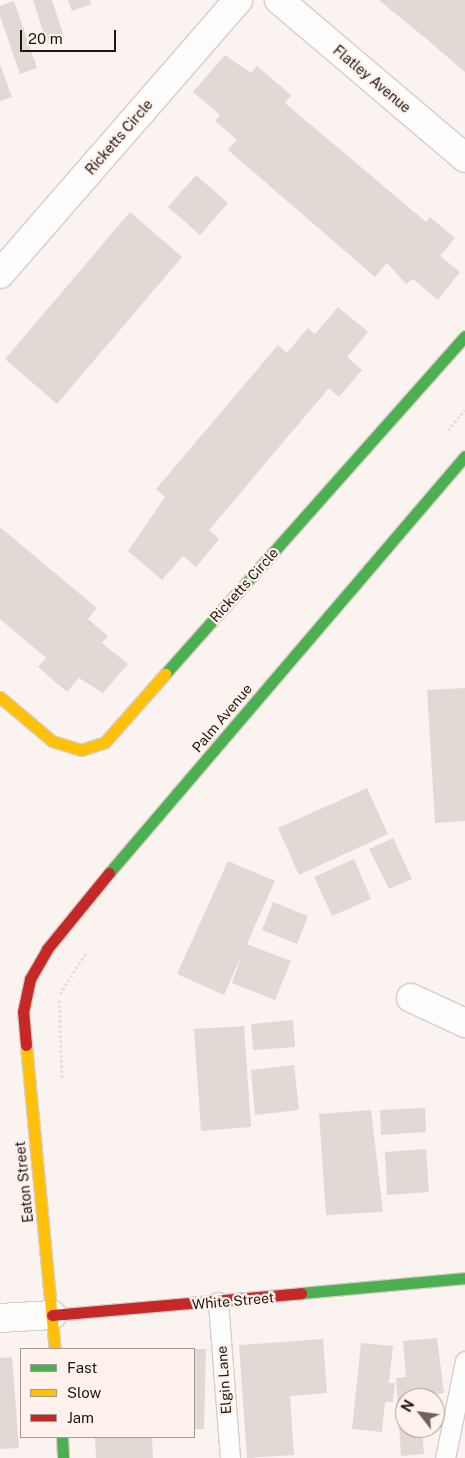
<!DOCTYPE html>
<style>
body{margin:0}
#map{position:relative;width:465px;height:1458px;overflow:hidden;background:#fbf3f0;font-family:"Public Sans",sans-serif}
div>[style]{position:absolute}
.building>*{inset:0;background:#e2d9d4}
.path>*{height:3px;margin-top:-1.5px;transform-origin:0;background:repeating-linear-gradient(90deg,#e3e0df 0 2.5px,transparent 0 5px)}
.roads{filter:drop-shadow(1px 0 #d7cdc9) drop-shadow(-1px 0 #d7cdc9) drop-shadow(0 1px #d7cdc9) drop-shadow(0 -1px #d7cdc9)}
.lane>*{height:19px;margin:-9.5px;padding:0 9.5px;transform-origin:9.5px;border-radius:9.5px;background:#fefdfd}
.street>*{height:28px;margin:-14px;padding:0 14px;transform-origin:14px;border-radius:14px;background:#fefdfd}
.fast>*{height:11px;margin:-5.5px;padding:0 5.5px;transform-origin:5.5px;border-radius:5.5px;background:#4caf50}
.slow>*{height:11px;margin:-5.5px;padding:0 5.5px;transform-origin:5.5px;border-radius:5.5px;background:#ffc107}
.jam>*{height:11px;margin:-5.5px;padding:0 5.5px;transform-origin:5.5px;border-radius:5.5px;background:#c62828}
span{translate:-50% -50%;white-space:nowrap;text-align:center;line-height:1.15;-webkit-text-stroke:4.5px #fff2ec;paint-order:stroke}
.street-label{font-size:14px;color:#1f150f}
.legend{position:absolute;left:20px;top:1348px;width:175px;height:90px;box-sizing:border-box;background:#fff2ec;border:1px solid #a59a94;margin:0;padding:6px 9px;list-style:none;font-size:15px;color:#1f150f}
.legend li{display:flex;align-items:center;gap:10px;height:25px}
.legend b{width:25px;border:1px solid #a59a94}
.north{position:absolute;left:395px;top:1388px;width:50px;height:50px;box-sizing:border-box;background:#fff2ec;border:1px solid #a59a94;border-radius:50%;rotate:300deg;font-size:14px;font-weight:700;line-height:20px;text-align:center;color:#1f150f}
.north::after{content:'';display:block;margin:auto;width:18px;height:22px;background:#6c635e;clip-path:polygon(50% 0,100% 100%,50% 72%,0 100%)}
.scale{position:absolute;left:20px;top:30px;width:96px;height:22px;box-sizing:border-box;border:2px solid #1f150f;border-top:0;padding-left:6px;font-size:15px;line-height:18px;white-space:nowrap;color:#1f150f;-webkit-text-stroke:4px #fff2ec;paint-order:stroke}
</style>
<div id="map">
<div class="building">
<div style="clip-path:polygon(33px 0,52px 0,64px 37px,47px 43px)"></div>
<div style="clip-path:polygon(68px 0,90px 0,91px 4px,72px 11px)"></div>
<div style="clip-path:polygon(379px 0,465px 0,465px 72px,430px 42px)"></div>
<div style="clip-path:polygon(14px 1px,37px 68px,20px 74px,0 16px,0 6px)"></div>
<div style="clip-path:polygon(225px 55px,251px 73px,257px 66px,291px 95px,285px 103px,426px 222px,430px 217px,455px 238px,440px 256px,460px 272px,438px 300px,413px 279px,406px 284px,387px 263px,375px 277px,228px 150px,237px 140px,215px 121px,220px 115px,193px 92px)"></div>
<div style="clip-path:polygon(0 64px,12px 97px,0 101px)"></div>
<div style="clip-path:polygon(196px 175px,228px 203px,200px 235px,168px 207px)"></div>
<div style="clip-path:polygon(130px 212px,182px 257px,57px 404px,5px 359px)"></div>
<div style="clip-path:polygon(338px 307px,368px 332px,347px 357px,362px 370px,339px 397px,329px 388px,209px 530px,219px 539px,196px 567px,183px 556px,162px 580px,128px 551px,165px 497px,156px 489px,278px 345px,287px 353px,308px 328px,315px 334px)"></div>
<div style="clip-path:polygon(0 527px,97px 608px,88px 619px,108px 636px,102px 643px,128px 664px,103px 693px,79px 678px,67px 692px,38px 667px,46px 658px,0 619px)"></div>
<div style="clip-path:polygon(465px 688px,465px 821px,435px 823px,427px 690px)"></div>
<div style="clip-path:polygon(367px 788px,388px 834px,299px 875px,278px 828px)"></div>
<div style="clip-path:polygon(393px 838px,412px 879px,389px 889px,369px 849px)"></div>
<div style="clip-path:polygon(354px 859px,371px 899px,332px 916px,314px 877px)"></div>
<div style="clip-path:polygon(228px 861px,275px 881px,247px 944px,291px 961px,275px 1000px,232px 983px,242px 954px,224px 995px,177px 974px)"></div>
<div style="clip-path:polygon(273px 902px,308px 916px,297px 944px,262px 930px)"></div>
<div style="clip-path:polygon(293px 1020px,295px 1047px,253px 1050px,251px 1024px)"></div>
<div style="clip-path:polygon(244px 1026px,251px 1127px,201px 1131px,194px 1029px)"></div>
<div style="clip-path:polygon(294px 1065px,299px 1110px,255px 1115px,251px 1070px)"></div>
<div style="clip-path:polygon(425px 1108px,426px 1132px,381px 1135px,380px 1110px)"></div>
<div style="clip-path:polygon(371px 1110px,383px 1212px,326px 1215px,319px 1114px)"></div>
<div style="clip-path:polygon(426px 1149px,429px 1192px,387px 1195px,385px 1152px)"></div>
<div style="clip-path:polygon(437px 1338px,444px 1393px,405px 1398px,405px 1428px,422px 1428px,424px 1454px,401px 1456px,396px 1378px,406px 1377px,403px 1341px)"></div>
<div style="clip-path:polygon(323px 1339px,327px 1393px,290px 1396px,294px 1455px,247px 1458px,239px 1345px)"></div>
<div style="clip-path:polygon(361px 1343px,393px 1346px,389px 1383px,395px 1383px,393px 1402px,385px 1402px,382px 1432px,352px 1429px)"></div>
<div style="clip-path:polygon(194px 1349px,206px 1349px,204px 1429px,194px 1429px)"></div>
<div style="clip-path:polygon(12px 1357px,19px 1448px,0 1449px,0 1358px)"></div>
<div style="clip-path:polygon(95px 1437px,152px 1437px,153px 1458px,96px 1458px)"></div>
</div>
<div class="path">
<div style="left:448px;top:430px;width:26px;rotate:-50deg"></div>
<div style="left:60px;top:994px;width:49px;rotate:-57.6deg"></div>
<div style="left:59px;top:1000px;width:79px;rotate:87.8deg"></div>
</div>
<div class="roads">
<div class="lane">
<div style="left:218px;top:1302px;width:156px;rotate:85.6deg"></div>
<div style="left:445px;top:1458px;width:99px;rotate:-78.3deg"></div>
</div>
<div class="street">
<div style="left:279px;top:0;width:244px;rotate:40.3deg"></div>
<div style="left:0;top:274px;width:363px;rotate:-49deg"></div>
<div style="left:411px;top:998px;width:60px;rotate:24.8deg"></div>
<div style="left:0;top:1318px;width:52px;rotate:-3.3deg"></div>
</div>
<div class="fast">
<div style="left:165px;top:674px;width:452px;rotate:-48.4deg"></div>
<div style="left:109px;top:873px;width:548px;rotate:-49.51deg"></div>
<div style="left:301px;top:1293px;width:165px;rotate:-5.2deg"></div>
<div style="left:62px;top:1437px;width:21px;rotate:87deg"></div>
</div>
<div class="slow">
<div style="left:0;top:697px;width:68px;rotate:40.2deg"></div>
<div style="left:52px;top:741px;width:30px;rotate:17deg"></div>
<div style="left:81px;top:750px;width:25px;rotate:-18deg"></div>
<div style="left:105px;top:742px;width:91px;rotate:-48.6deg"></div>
<div style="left:26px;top:1045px;width:305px;rotate:84.6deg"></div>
</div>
<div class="jam">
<div style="left:26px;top:1045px;width:33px;rotate:-95deg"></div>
<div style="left:23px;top:1012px;width:34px;rotate:-78deg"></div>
<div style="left:30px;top:979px;width:34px;rotate:-60deg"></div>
<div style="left:47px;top:949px;width:98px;rotate:-50.8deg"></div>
<div style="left:52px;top:1315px;width:250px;rotate:-5deg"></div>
</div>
</div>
<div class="street-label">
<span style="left:372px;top:79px;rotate:40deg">Flatley Avenue</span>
<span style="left:119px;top:137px;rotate:-49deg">Ricketts Circle</span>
<span style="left:244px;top:585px;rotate:-48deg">Ricketts Circle</span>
<span style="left:222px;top:718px;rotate:-50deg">Palm Avenue</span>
<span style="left:24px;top:1182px;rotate:-96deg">Eaton Street</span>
<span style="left:233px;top:1301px;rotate:-5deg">White Street</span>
<span style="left:224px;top:1380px;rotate:-94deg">Elgin Lane</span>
</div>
<ul class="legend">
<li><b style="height:6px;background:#4caf50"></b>Fast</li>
<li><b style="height:6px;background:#ffc107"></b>Slow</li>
<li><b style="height:6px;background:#c62828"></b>Jam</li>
</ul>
<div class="north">N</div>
<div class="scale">20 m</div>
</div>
